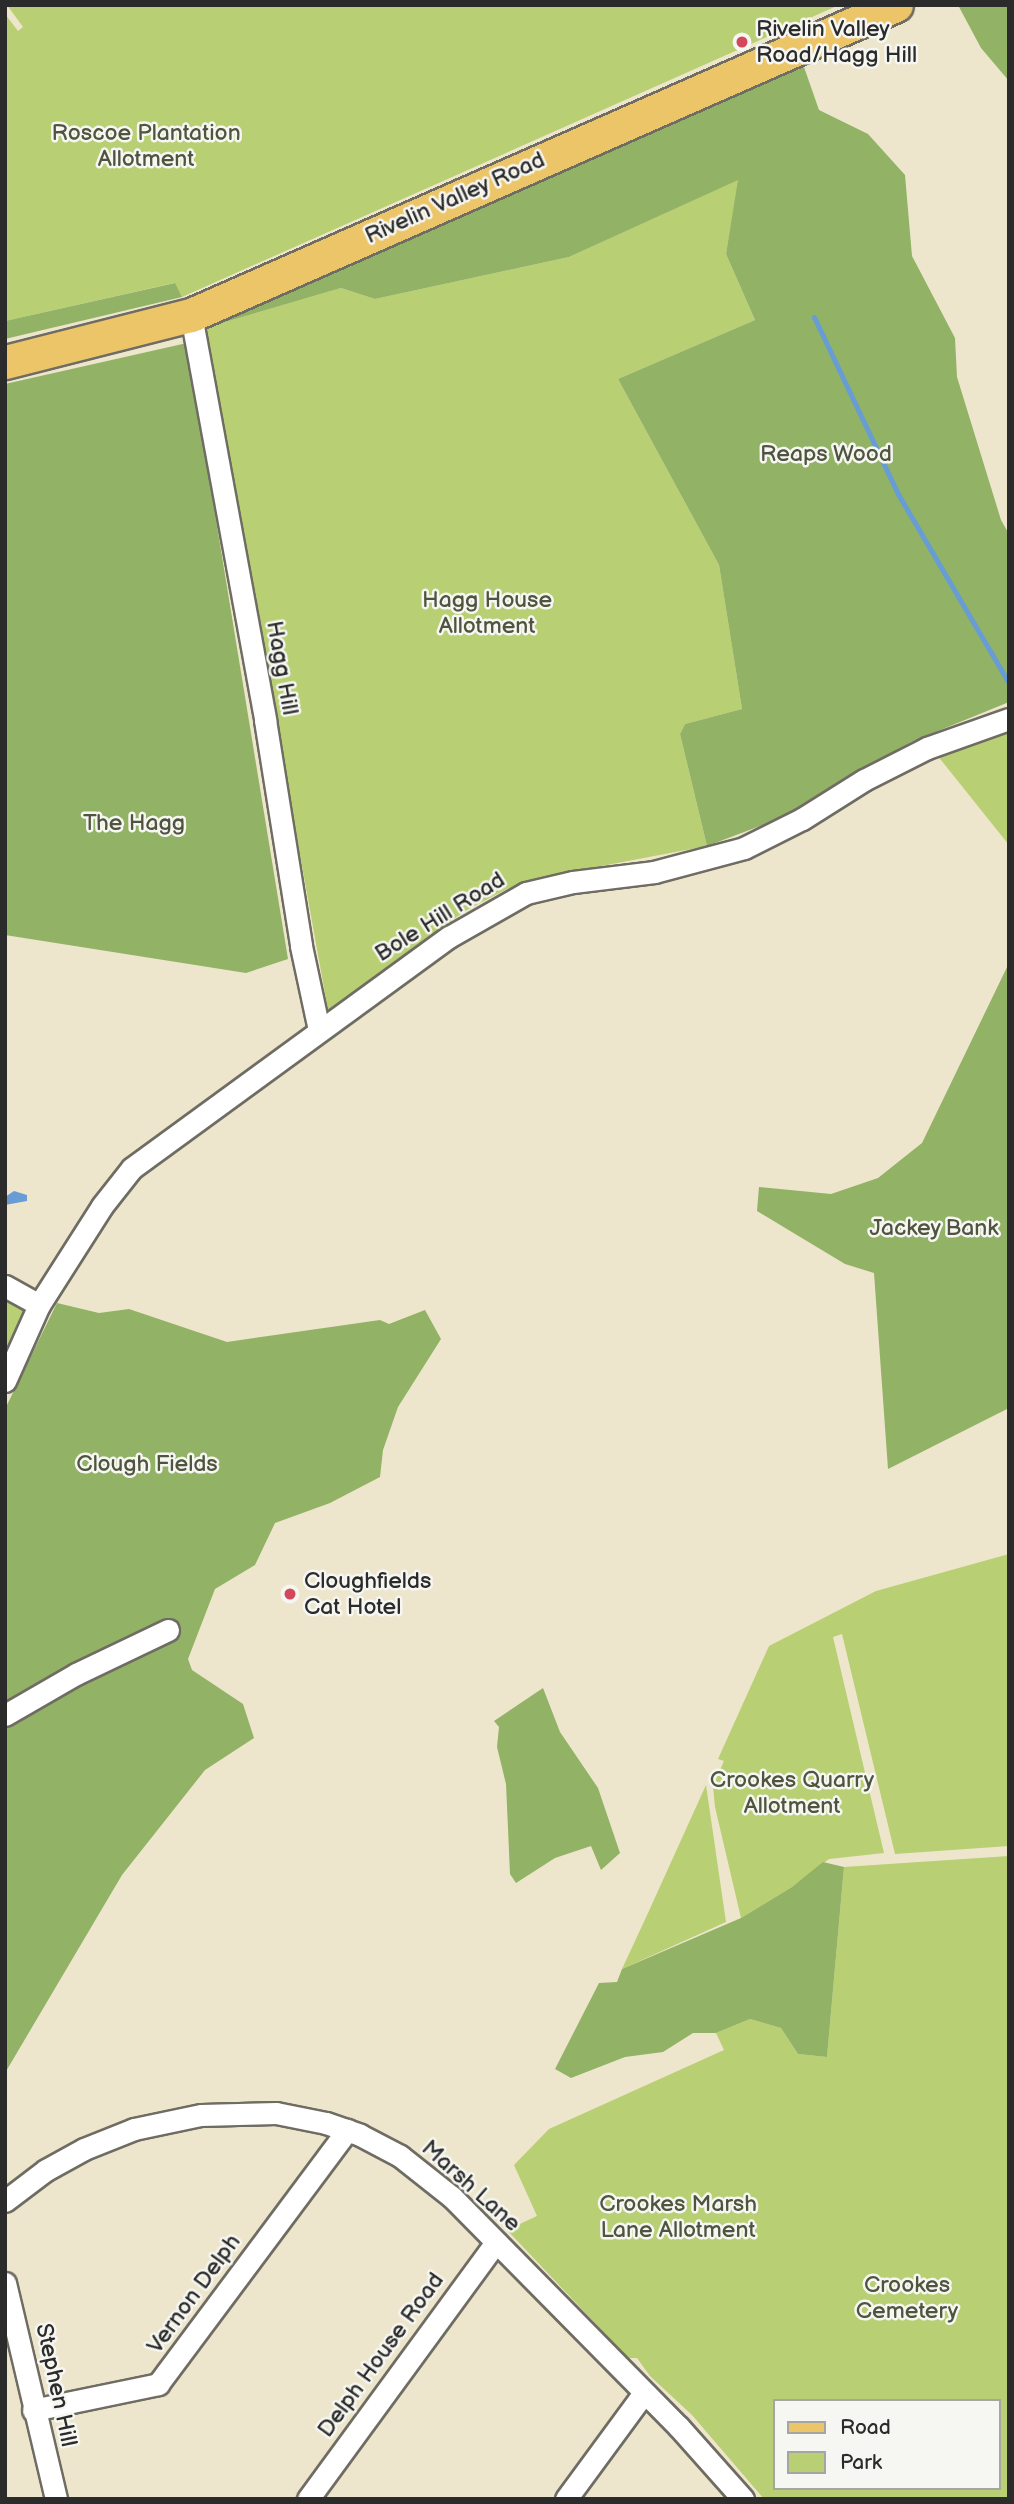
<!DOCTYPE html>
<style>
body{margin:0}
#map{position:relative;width:1014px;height:2504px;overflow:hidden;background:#ede6cc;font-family:"Balsamiq Sans",sans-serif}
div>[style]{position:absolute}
.green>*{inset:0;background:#b8cf73}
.forest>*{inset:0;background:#92b265}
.water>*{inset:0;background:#679dd4}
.stream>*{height:5px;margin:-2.5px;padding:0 2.5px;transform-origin:2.5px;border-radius:2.5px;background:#679dd4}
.roads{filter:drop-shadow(2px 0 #6f6c63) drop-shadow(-2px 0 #6f6c63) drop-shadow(0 2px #6f6c63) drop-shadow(0 -2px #6f6c63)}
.street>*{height:21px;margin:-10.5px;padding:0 10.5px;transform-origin:10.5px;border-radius:10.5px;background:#fff}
.primary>*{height:33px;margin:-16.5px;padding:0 16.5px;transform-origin:16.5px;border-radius:16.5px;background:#edc569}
.dots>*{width:19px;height:19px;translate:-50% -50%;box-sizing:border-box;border:4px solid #f6f6f2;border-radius:50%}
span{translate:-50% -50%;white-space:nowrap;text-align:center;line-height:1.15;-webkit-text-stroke:5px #f6f6f2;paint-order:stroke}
.poi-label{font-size:23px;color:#2b2b2b}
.left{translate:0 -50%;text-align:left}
.park-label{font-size:23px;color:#4e543d}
.street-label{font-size:23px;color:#2b2b2b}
.frame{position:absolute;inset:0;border:7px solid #2b2b2b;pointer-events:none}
.legend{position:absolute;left:773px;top:2399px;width:228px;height:91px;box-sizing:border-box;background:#f6f6f2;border:2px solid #a5a5a2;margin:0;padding:9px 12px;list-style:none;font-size:21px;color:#2b2b2b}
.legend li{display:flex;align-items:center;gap:14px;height:35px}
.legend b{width:35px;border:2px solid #a5a5a2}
</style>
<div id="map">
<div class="green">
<div style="clip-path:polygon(7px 5px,839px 5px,182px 297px,174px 283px,5px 321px,5px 14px,18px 31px,23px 27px)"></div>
<div style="clip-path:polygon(739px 179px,726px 254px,755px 320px,618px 379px,719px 565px,742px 709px,685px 724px,680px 734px,707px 846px,575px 871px,509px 888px,465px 911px,328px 1010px,205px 328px,341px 288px,375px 299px,569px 257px)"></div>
<div style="clip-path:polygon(1009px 728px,1009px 845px,937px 755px)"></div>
<div style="clip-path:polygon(5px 1296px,25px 1307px,5px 1352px)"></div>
<div style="clip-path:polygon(1009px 1554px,1009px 1846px,895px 1854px,842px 1634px,833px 1637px,884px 1853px,829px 1859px,792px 1887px,741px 1918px,715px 1807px,713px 1786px,724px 1761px,718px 1759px,769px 1646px,876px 1591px)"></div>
<div style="clip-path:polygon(706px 1785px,726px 1922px,622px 1969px,648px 1913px)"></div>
<div style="clip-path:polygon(evenodd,1009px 1856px,1009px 2499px,764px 2499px,692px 2415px,650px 2376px,637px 2358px,628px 2358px,507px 2230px,537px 2216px,514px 2165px,549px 2129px,724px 2050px,716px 2033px,750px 2019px,781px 2028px,798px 2054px,827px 2057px,844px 1867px,1009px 1856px,774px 2401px,998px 2401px,998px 2488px,774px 2488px,774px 2401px)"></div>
</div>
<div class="forest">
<div style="clip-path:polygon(958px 5px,1009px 5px,1009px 81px,981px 48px)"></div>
<div style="clip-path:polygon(804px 67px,819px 110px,868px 134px,905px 175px,912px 256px,955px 338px,957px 377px,1001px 520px,1009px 534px,1009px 702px,911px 742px,792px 814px,707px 846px,680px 734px,685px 724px,742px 709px,719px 565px,618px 379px,755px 320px,726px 254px,738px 180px,569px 257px,375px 299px,341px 288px,205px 328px,351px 266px,591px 154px)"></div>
<div style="clip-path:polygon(175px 283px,182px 297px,5px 339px,5px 321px)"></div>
<div style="clip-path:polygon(187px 343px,288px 959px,246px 973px,5px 935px,5px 384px)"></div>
<div style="clip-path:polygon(1009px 963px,1009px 1408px,888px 1469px,874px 1273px,845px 1264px,757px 1211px,759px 1187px,831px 1194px,878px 1178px,922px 1143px)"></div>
<div style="clip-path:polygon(57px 1303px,99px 1313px,129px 1309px,227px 1342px,380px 1320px,389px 1324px,425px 1310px,441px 1339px,398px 1407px,383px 1450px,380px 1477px,330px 1503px,275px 1523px,255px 1565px,215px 1589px,188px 1659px,192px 1670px,243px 1704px,254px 1738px,205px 1770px,122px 1875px,5px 2073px,5px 1409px)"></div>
<div style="clip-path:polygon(543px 1688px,560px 1732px,598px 1788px,620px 1853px,601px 1870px,591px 1846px,555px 1858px,516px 1883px,510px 1874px,506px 1784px,497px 1747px,499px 1727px,494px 1721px)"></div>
<div style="clip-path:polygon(823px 1862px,844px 1867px,827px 2057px,798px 2054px,781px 2028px,750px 2019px,716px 2033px,693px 2033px,663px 2052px,625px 2057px,571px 2078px,555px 2069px,599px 1983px,617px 1982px,622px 1969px,741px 1918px,792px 1887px)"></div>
</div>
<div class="water">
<div style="clip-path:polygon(14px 1191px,27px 1195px,27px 1201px,5px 1205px,5px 1197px)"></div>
</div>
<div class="stream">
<div style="left:814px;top:317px;width:196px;rotate:64.6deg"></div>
<div style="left:898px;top:494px;width:219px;rotate:59.6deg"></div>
</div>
<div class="roads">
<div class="street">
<div style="left:191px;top:315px;width:412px;rotate:79.6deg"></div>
<div style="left:265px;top:720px;width:229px;rotate:80.9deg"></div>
<div style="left:301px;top:946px;width:86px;rotate:77.9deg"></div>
<div style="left:5px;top:1286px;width:39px;rotate:29deg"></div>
<div style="left:5px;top:1381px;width:83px;rotate:-65.9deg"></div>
<div style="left:39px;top:1305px;width:117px;rotate:-57.5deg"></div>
<div style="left:102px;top:1206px;width:48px;rotate:-51.7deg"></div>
<div style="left:132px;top:1168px;width:392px;rotate:-36.1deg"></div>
<div style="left:449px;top:937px;width:89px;rotate:-29.7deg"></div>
<div style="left:526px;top:893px;width:48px;rotate:-13.2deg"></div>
<div style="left:573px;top:882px;width:82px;rotate:-7deg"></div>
<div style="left:654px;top:872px;width:93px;rotate:-14.9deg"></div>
<div style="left:744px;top:848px;width:65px;rotate:-26.6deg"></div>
<div style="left:802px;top:819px;width:73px;rotate:-32.2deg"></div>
<div style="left:864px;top:780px;width:71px;rotate:-26.9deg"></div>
<div style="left:927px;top:748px;width:87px;rotate:-19.5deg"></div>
<div style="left:5px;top:1715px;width:82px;rotate:-30deg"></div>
<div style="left:76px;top:1674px;width:102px;rotate:-25.6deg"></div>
<div style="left:5px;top:2201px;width:51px;rotate:-37.1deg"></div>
<div style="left:46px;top:2170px;width:43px;rotate:-28.9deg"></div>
<div style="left:84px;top:2149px;width:54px;rotate:-21.8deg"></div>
<div style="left:134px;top:2129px;width:68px;rotate:-11.8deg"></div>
<div style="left:201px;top:2115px;width:75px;rotate:-1.5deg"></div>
<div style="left:276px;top:2113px;width:51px;rotate:11.3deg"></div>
<div style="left:326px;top:2123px;width:36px;rotate:19deg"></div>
<div style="left:360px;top:2135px;width:45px;rotate:27.7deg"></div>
<div style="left:400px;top:2156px;width:66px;rotate:38.3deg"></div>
<div style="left:452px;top:2197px;width:322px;rotate:45.4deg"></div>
<div style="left:678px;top:2426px;width:98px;rotate:48.3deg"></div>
<div style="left:5px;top:2283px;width:222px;rotate:76.7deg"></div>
<div style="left:33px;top:2410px;width:128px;rotate:-11.7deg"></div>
<div style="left:158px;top:2384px;width:317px;rotate:-53.3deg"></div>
<div style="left:308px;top:2499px;width:318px;rotate:-53.8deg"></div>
<div style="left:566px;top:2499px;width:130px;rotate:-53.7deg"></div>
</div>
<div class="primary">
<div style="left:5px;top:362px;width:192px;rotate:-14.2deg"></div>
<div style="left:191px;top:315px;width:770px;rotate:-23.74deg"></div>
</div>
</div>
<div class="dots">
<div style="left:742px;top:42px;background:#d1495b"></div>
<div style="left:290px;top:1594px;background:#d1495b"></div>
</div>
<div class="poi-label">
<span class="left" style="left:756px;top:42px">Rivelin Valley<br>Road/Hagg Hill</span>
<span class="left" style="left:304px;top:1594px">Cloughfields<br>Cat Hotel</span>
</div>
<div class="park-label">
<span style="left:146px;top:146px">Roscoe Plantation<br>Allotment</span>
<span style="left:826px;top:454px">Reaps Wood</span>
<span style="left:487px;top:613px">Hagg House<br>Allotment</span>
<span style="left:134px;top:823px">The Hagg</span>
<span style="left:934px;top:1228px">Jackey Bank</span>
<span style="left:147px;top:1464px">Clough Fields</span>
<span style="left:792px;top:1793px">Crookes Quarry<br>Allotment</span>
<span style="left:678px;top:2217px">Crookes Marsh<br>Lane Allotment</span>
<span style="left:907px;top:2298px">Crookes<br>Cemetery</span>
</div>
<div class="street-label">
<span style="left:455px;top:198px;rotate:-24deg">Rivelin Valley Road</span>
<span style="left:282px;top:668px;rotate:80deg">Hagg Hill</span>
<span style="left:440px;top:917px;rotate:-32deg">Bole Hill Road</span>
<span style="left:471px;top:2186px;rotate:42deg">Marsh Lane</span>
<span style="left:194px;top:2294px;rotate:-54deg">Vernon Delph</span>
<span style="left:381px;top:2355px;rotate:-54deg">Delph House Road</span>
<span style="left:56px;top:2385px;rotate:78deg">Stephen Hill</span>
</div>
<div class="frame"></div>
<ul class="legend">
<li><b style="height:9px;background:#edc569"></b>Road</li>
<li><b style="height:19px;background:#b8cf73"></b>Park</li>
</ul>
</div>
